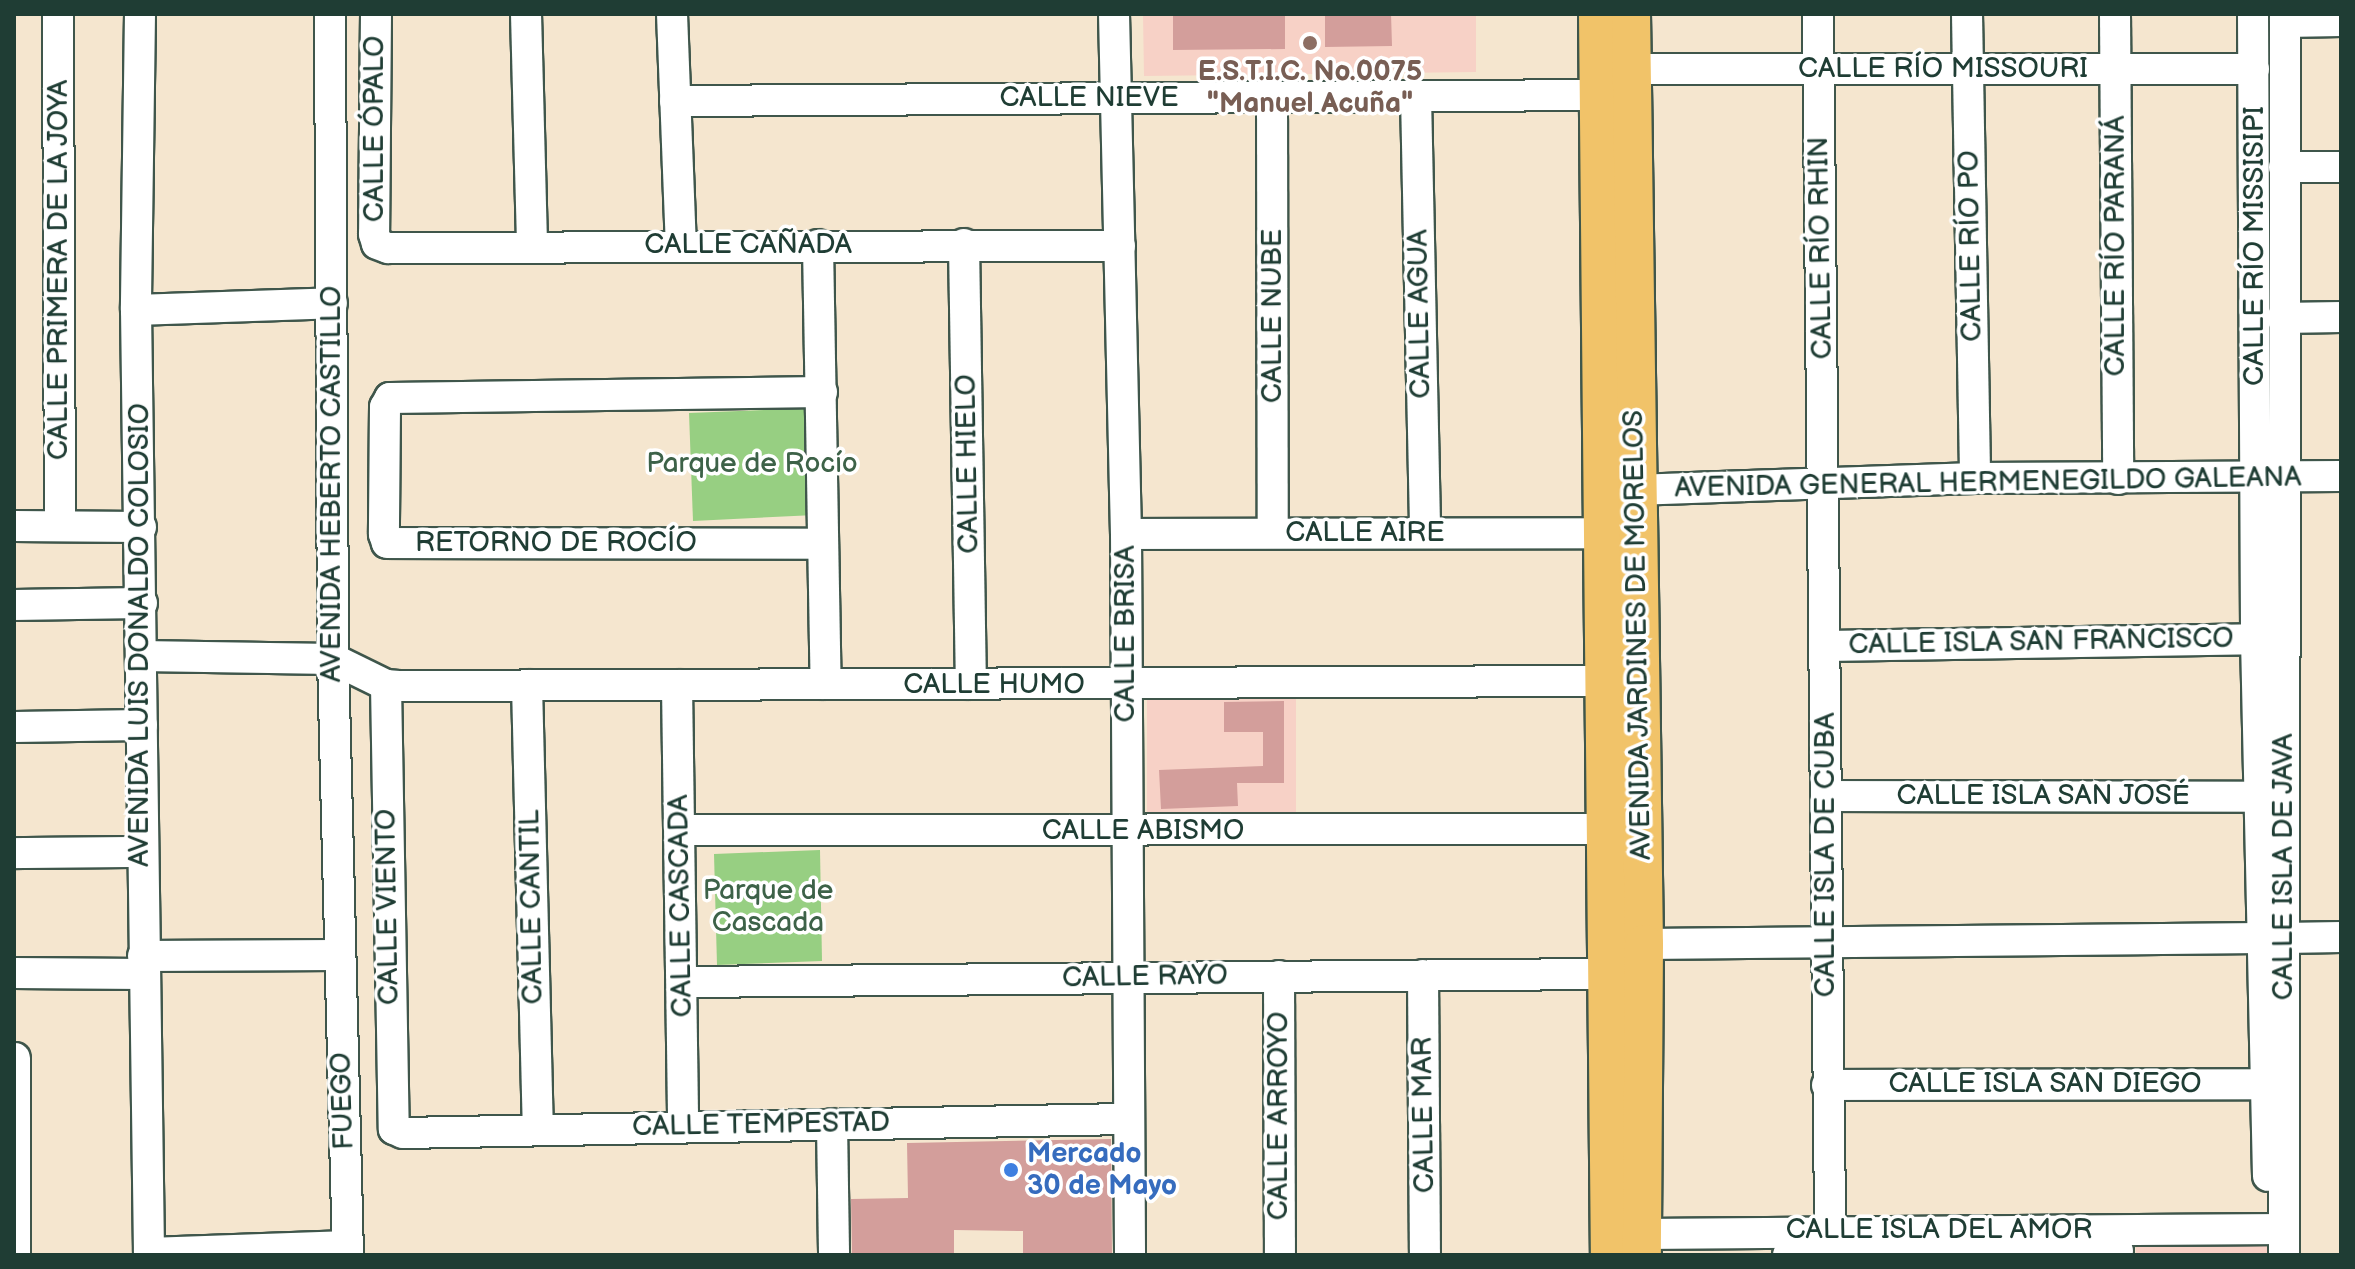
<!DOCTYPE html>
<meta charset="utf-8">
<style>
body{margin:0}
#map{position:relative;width:2355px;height:1269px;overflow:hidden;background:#f5e6cf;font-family:"Balsamiq Sans",sans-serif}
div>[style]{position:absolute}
.built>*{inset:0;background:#f7d1c6}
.green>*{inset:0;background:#97cf82}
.building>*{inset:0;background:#d39e9b}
.roads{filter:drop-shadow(2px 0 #3f564b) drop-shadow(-2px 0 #3f564b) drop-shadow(0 2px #3f564b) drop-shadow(0 -2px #3f564b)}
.minor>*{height:30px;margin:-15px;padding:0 15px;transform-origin:15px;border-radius:15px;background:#fff}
.major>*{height:38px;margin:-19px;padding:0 19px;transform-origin:19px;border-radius:19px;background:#f1c369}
.dots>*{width:22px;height:22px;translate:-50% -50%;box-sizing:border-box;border:4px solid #fff;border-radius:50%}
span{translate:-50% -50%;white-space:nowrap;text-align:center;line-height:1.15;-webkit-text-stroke:7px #fff;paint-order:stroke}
.street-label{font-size:28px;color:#1f3d34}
.education-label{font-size:28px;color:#785e54;font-weight:700}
.park-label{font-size:28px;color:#3d6248}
.shop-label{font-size:28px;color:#366cbe;font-weight:700}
.left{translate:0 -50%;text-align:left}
.frame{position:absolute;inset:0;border:16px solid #1f3d34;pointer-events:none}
</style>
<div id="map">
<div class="built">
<div style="clip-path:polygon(1143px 14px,1476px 14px,1476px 72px,1144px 76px)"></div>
<div style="clip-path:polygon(1296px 697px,1296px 812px,1147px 813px,1147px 698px)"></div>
<div style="clip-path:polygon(2278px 1242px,2278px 1255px,2136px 1255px,2136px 1244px)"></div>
</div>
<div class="green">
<div style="clip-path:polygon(811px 408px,815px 515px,693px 521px,689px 413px)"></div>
<div style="clip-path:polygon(820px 850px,822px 961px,717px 965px,714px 854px)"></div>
</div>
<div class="building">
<div style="clip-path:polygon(1173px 14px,1285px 14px,1285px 49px,1173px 50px)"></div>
<div style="clip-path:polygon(1325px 14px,1391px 14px,1392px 46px,1325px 47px)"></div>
<div style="clip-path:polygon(1284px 701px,1284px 783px,1237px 783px,1238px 806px,1161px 809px,1159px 770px,1263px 766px,1263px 732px,1224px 732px,1224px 702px)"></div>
<div style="clip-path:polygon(1111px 1139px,1112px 1255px,1023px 1255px,1023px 1231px,954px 1230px,954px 1255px,852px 1255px,851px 1199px,908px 1198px,907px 1143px)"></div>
</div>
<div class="roads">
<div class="minor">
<div style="left:58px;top:14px;width:512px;rotate:89.78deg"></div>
<div style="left:140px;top:14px;width:296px;rotate:90.8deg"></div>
<div style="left:136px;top:310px;width:945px;rotate:89.21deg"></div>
<div style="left:330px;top:14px;width:645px;rotate:89.73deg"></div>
<div style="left:333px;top:659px;width:596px;rotate:88.56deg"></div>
<div style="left:376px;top:14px;width:220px;rotate:90.5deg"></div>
<div style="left:374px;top:234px;width:10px;rotate:73deg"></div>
<div style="left:377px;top:244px;width:12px;rotate:20deg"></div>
<div style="left:388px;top:248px;width:732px;rotate:-0.16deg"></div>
<div style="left:526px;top:14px;width:232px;rotate:88.5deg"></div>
<div style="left:672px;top:14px;width:232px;rotate:87.8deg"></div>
<div style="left:1114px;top:14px;width:520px;rotate:88.68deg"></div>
<div style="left:1126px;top:534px;width:721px;rotate:89.68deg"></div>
<div style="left:1818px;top:14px;width:1215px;rotate:89.43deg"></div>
<div style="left:1967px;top:14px;width:464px;rotate:89deg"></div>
<div style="left:2115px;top:14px;width:465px;rotate:89.6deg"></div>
<div style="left:2253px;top:14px;width:625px;rotate:89.72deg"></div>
<div style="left:2256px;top:639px;width:537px;rotate:88.72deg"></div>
<div style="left:2285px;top:22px;width:56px;rotate:-1deg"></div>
<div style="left:1631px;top:69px;width:623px"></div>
<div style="left:1416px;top:96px;width:437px;rotate:88.8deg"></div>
<div style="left:1272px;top:99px;width:434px;rotate:89.9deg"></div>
<div style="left:675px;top:101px;width:924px;rotate:-0.37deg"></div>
<div style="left:2284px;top:167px;width:57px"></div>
<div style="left:964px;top:244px;width:440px;rotate:89.1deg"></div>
<div style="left:818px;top:245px;width:439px;rotate:89deg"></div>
<div style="left:136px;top:310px;width:196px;rotate:-2deg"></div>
<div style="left:2282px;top:318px;width:59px;rotate:-1deg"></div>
<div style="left:822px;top:392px;width:432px;rotate:179.2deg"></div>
<div style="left:390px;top:398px;width:10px;rotate:119deg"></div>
<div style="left:385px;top:407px;width:127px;rotate:90.5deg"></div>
<div style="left:384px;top:534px;width:9px;rotate:72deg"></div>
<div style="left:387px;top:543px;width:436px;rotate:0.1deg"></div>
<div style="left:1634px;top:490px;width:341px;rotate:-2deg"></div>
<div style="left:1975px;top:478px;width:366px;rotate:-0.3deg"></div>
<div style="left:14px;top:526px;width:127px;rotate:0.5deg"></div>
<div style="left:1126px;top:534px;width:478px;rotate:-0.1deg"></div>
<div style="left:14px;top:605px;width:128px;rotate:-0.9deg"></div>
<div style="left:1825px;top:646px;width:431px;rotate:-0.9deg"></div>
<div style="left:141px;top:656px;width:192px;rotate:0.9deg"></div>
<div style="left:333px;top:659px;width:59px;rotate:26.1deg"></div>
<div style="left:386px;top:685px;width:16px;rotate:4deg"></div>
<div style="left:402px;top:686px;width:1201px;rotate:-0.24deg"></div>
<div style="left:386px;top:685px;width:444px;rotate:89deg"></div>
<div style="left:394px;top:1129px;width:10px;rotate:24deg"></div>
<div style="left:403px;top:1133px;width:725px;rotate:-1.11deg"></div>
<div style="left:527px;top:685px;width:444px;rotate:88.6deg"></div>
<div style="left:677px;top:685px;width:441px;rotate:89.2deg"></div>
<div style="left:14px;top:727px;width:128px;rotate:-0.9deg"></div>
<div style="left:1827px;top:796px;width:433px;rotate:0.1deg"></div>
<div style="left:680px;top:830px;width:926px;rotate:-0.06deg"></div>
<div style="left:14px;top:853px;width:127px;rotate:-0.5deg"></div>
<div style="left:2284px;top:938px;width:57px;rotate:-1deg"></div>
<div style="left:1644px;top:944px;width:617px;rotate:-0.56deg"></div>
<div style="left:143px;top:956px;width:194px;rotate:-0.3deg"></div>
<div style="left:14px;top:973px;width:129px;rotate:0.4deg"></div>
<div style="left:1423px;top:975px;width:280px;rotate:89.6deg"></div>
<div style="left:1279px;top:976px;width:279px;rotate:89.8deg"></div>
<div style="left:682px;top:982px;width:925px;rotate:-0.5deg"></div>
<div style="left:1827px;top:1085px;width:436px;rotate:-0.1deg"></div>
<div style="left:832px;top:1124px;width:131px;rotate:89.1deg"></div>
<div style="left:1642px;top:1234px;width:642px;rotate:-0.45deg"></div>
<div style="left:149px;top:1253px;width:199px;rotate:-2deg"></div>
<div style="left:15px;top:1255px;width:197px;rotate:-90deg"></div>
<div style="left:1788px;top:1255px;width:330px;rotate:-0.7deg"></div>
<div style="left:2284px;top:1255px;width:1241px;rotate:-89.95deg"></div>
</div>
<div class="major">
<div style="left:1598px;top:14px;width:1241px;rotate:89.45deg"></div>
<div style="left:1631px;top:14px;width:930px;rotate:89.2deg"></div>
<div style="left:1644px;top:944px;width:311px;rotate:90.4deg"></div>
</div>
</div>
<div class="dots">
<div style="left:1310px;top:43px;background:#8d6e63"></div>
<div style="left:1011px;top:1170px;background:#3f7fe0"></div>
</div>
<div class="street-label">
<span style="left:1943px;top:69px">CALLE RÍO MISSOURI</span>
<span style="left:1089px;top:98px">CALLE NIEVE</span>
<span style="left:375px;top:129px;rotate:-90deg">CALLE ÓPALO</span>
<span style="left:748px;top:245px">CALLE CAÑADA</span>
<span style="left:1971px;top:246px;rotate:-91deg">CALLE RÍO PO</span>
<span style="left:2116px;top:246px;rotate:-90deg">CALLE RÍO PARANÁ</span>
<span style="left:2255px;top:246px;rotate:-90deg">CALLE RÍO MISSISIPI</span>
<span style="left:1821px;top:248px;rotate:-91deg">CALLE RÍO RHIN</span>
<span style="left:59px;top:270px;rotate:-90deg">CALLE PRIMERA DE LA JOYA</span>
<span style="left:1420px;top:314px;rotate:-91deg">CALLE AGUA</span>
<span style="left:1273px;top:316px;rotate:-90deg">CALLE NUBE</span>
<span style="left:968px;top:464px;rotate:-91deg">CALLE HIELO</span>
<span style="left:1988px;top:483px;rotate:-1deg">AVENIDA GENERAL HERMENEGILDO GALEANA</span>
<span style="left:332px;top:484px;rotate:-90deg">AVENIDA HEBERTO CASTILLO</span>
<span style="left:1365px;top:533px">CALLE AIRE</span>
<span style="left:556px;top:543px">RETORNO DE ROCÍO</span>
<span style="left:1126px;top:634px;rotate:-90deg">CALLE BRISA</span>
<span style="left:140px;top:635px;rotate:-90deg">AVENIDA LUIS DONALDO COLOSIO</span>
<span style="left:1638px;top:635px;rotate:-91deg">AVENIDA JARDINES DE MORELOS</span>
<span style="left:2041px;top:642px;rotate:-1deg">CALLE ISLA SAN FRANCISCO</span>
<span style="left:994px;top:685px">CALLE HUMO</span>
<span style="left:2043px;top:796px">CALLE ISLA SAN JOSÉ</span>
<span style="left:1143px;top:831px">CALLE ABISMO</span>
<span style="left:1826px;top:855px;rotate:-90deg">CALLE ISLA DE CUBA</span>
<span style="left:2284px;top:867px;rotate:-90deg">CALLE ISLA DE JAVA</span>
<span style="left:681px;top:906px;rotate:-91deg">CALLE CASCADA</span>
<span style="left:388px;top:907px;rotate:-91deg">CALLE VIENTO</span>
<span style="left:532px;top:907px;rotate:-91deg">CALLE CANTIL</span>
<span style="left:1145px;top:977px;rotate:-1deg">CALLE RAYO</span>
<span style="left:2045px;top:1084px">CALLE ISLA SAN DIEGO</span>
<span style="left:343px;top:1101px;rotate:-92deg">FUEGO</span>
<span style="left:1424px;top:1115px;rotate:-91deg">CALLE MAR</span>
<span style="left:1279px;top:1116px;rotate:-90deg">CALLE ARROYO</span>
<span style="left:761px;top:1125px;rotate:-1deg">CALLE TEMPESTAD</span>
<span style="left:1939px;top:1230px">CALLE ISLA DEL AMOR</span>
</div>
<div class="education-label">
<span style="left:1310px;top:88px">E.S.T.I.C. No.0075<br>"Manuel Acuña"</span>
</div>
<div class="park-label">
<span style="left:752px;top:464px">Parque de Rocío</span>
<span style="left:768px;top:907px">Parque de<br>Cascada</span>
</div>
<div class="shop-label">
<span class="left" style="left:1027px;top:1170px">Mercado<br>30 de Mayo</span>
</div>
<div class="frame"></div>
</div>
